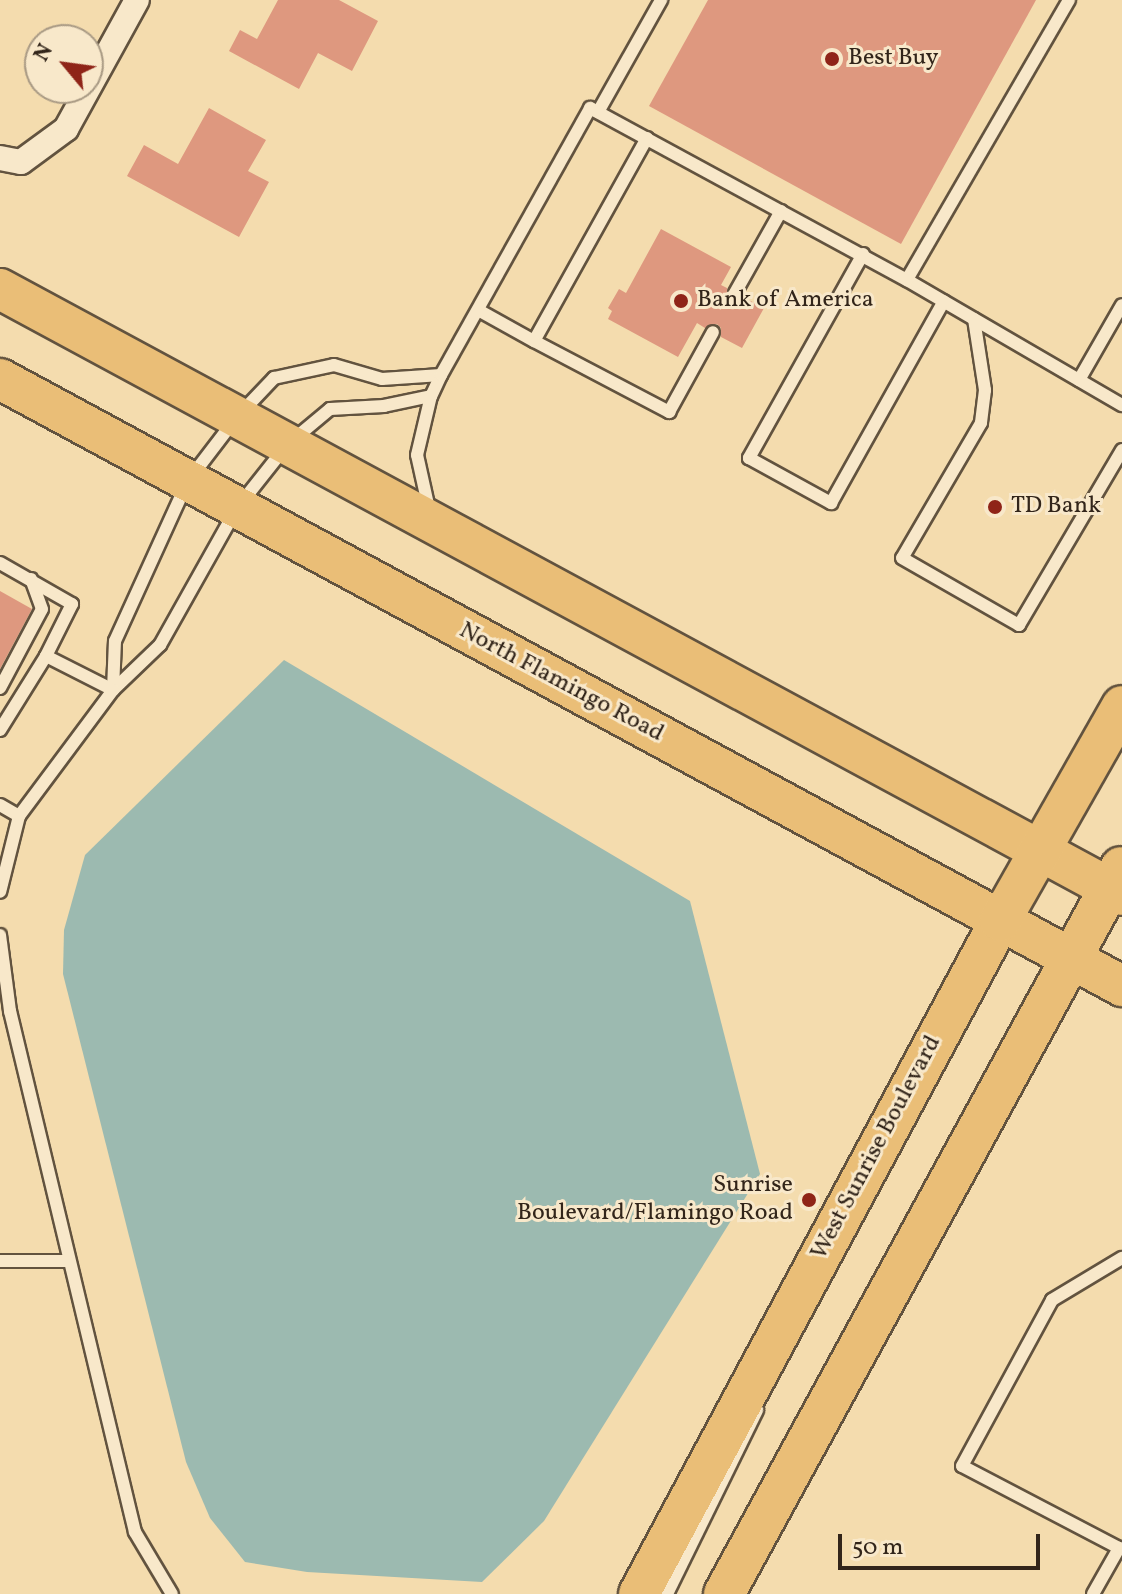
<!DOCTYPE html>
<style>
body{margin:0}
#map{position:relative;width:1122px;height:1594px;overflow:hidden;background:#f4dcae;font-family:Vollkorn,serif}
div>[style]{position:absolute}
.water>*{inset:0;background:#9cbab0}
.building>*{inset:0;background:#de987f}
.roads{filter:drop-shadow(2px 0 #62533f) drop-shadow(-2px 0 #62533f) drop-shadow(0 2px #62533f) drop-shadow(0 -2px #62533f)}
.service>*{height:12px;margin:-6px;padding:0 6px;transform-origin:6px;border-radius:6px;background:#f8e8ca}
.minor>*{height:24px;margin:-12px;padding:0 12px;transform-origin:12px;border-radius:12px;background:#f8e8ca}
.trunk>*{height:40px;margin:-20px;padding:0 20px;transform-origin:20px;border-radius:20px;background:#eabe77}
.dots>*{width:22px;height:22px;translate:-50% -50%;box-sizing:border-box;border:4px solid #f8e8ca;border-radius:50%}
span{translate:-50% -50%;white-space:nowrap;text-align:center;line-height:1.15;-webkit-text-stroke:6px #f8e8ca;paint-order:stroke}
.poi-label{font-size:24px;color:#32251a}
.left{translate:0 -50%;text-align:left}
.right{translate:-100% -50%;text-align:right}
.street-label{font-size:24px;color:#32251a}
.north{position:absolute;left:24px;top:24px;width:80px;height:80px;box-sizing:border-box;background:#f8e8ca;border:2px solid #a99a84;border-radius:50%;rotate:299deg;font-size:22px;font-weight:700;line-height:32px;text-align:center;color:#32251a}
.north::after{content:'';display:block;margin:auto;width:28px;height:36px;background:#8f2418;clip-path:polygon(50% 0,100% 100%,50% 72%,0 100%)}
.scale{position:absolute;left:838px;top:1534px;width:202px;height:36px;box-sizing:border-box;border:4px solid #32251a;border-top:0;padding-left:10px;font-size:24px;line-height:28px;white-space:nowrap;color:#32251a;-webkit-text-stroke:6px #f8e8ca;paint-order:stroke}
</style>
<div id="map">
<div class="water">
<div style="clip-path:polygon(284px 660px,690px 901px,760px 1174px,544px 1521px,482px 1582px,307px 1572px,245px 1562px,210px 1518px,186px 1462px,63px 974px,64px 930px,85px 855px)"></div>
</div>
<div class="building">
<div style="clip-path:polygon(278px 0,339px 0,378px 21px,352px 71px,318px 53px,299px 89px,229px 51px,240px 30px,257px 39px)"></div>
<div style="clip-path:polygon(708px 0,1036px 0,901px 244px,649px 106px)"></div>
<div style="clip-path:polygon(209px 108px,266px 140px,248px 171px,269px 182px,239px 237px,127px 176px,144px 145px,178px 164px)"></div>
<div style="clip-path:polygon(661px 229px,731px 267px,721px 285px,727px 288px,730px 300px,736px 302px,743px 297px,764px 308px,742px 348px,721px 337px,721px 328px,717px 324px,705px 328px,697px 323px,678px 357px,608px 319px,612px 311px,608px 308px,619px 289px,626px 293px)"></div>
<div style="clip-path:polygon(0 591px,32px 609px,0 669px)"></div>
</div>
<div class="roads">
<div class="service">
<div style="left:1069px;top:0;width:323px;rotate:120.1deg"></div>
<div style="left:907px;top:280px;width:249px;rotate:30.2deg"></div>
<div style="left:598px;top:112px;width:129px;rotate:-60.6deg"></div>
<div style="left:647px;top:138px;width:232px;rotate:119.1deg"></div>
<div style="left:534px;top:341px;width:153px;rotate:27.7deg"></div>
<div style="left:669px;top:412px;width:91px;rotate:-61.2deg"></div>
<div style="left:863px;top:254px;width:234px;rotate:119.2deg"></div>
<div style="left:749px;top:458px;width:94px;rotate:28.8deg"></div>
<div style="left:831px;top:503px;width:231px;rotate:-60.8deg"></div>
<div style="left:735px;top:293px;width:94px;rotate:-60.7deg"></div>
<div style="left:478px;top:310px;width:64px;rotate:29deg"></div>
<div style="left:974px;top:319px;width:72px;rotate:81.2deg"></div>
<div style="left:985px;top:390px;width:33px;rotate:97deg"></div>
<div style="left:981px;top:423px;width:156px;rotate:120.3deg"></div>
<div style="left:902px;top:558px;width:135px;rotate:29.8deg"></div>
<div style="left:1019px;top:625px;width:203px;rotate:-59.5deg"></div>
<div style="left:334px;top:365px;width:50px;rotate:16.3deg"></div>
<div style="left:382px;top:379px;width:59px;rotate:-3.9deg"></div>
<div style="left:441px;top:375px;width:23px;rotate:115deg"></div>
<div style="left:431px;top:396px;width:48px;rotate:168deg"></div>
<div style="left:384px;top:406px;width:54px;rotate:176.8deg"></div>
<div style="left:330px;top:409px;width:56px;rotate:140.1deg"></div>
<div style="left:287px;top:445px;width:80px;rotate:128.4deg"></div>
<div style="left:237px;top:508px;width:157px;rotate:119.3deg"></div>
<div style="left:160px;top:645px;width:65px;rotate:136.2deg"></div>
<div style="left:113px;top:690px;width:49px;rotate:-87.7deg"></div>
<div style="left:115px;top:641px;width:176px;rotate:-65.5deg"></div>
<div style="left:188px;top:481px;width:81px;rotate:-52.6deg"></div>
<div style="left:237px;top:417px;width:54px;rotate:-46.5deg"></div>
<div style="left:274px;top:378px;width:61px;rotate:-12.2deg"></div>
<div style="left:441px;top:375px;width:306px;rotate:-60.8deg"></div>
<div style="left:590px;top:108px;width:361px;rotate:28.5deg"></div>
<div style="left:1079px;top:380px;width:86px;rotate:-60.2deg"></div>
<div style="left:429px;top:509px;width:55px;rotate:-102.5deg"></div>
<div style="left:417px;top:455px;width:61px;rotate:-76.7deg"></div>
<div style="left:0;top:563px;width:83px;rotate:29.7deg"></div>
<div style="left:72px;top:604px;width:58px;rotate:116.6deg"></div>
<div style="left:46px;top:656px;width:75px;rotate:26.9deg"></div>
<div style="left:113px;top:690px;width:157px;rotate:126.7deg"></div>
<div style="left:19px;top:816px;width:78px;rotate:104deg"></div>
<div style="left:0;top:688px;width:89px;rotate:-62deg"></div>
<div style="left:42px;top:609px;width:32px;rotate:-110deg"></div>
<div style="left:0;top:730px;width:87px;rotate:-58.1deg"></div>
<div style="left:0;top:805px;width:22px;rotate:30deg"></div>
<div style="left:0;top:935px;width:77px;rotate:82.5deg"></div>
<div style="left:10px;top:1011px;width:536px;rotate:76.51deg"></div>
<div style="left:135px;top:1532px;width:72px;rotate:59.2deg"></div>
<div style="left:0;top:1261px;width:69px"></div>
<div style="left:667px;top:1594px;width:205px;rotate:-63.9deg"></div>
<div style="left:1093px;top:1594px;width:53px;rotate:-60.5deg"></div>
<div style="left:1119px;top:1548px;width:177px;rotate:-152.4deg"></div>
<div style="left:962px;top:1466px;width:189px;rotate:-61.5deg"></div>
<div style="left:1052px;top:1300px;width:82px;rotate:-31deg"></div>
</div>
<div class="minor">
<div style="left:0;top:158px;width:21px;rotate:11deg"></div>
<div style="left:21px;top:162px;width:56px;rotate:-36.3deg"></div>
<div style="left:66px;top:129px;width:147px;rotate:-61.2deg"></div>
</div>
<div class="trunk">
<div style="left:0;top:289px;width:1275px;rotate:28.37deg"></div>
<div style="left:0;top:379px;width:1276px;rotate:28.41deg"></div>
<div style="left:639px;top:1594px;width:764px;rotate:-61.79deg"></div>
<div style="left:1000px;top:921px;width:247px;rotate:-60.4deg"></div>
<div style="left:724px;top:1594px;width:828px;rotate:-61.36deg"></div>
</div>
</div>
<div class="dots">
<div style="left:832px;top:59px;background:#8f2418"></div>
<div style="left:681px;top:301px;background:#8f2418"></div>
<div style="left:995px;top:507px;background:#8f2418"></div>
<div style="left:809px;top:1200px;background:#8f2418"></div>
</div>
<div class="poi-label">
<span class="left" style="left:848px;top:59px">Best Buy</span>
<span class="left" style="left:697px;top:301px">Bank of America</span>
<span class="left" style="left:1011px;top:507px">TD Bank</span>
<span class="right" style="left:793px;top:1200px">Sunrise<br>Boulevard/Flamingo Road</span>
</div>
<div class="street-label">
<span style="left:561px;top:683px;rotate:28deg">North Flamingo Road</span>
<span style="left:877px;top:1148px;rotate:-62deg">West Sunrise Boulevard</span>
</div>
<div class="north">N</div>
<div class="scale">50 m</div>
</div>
